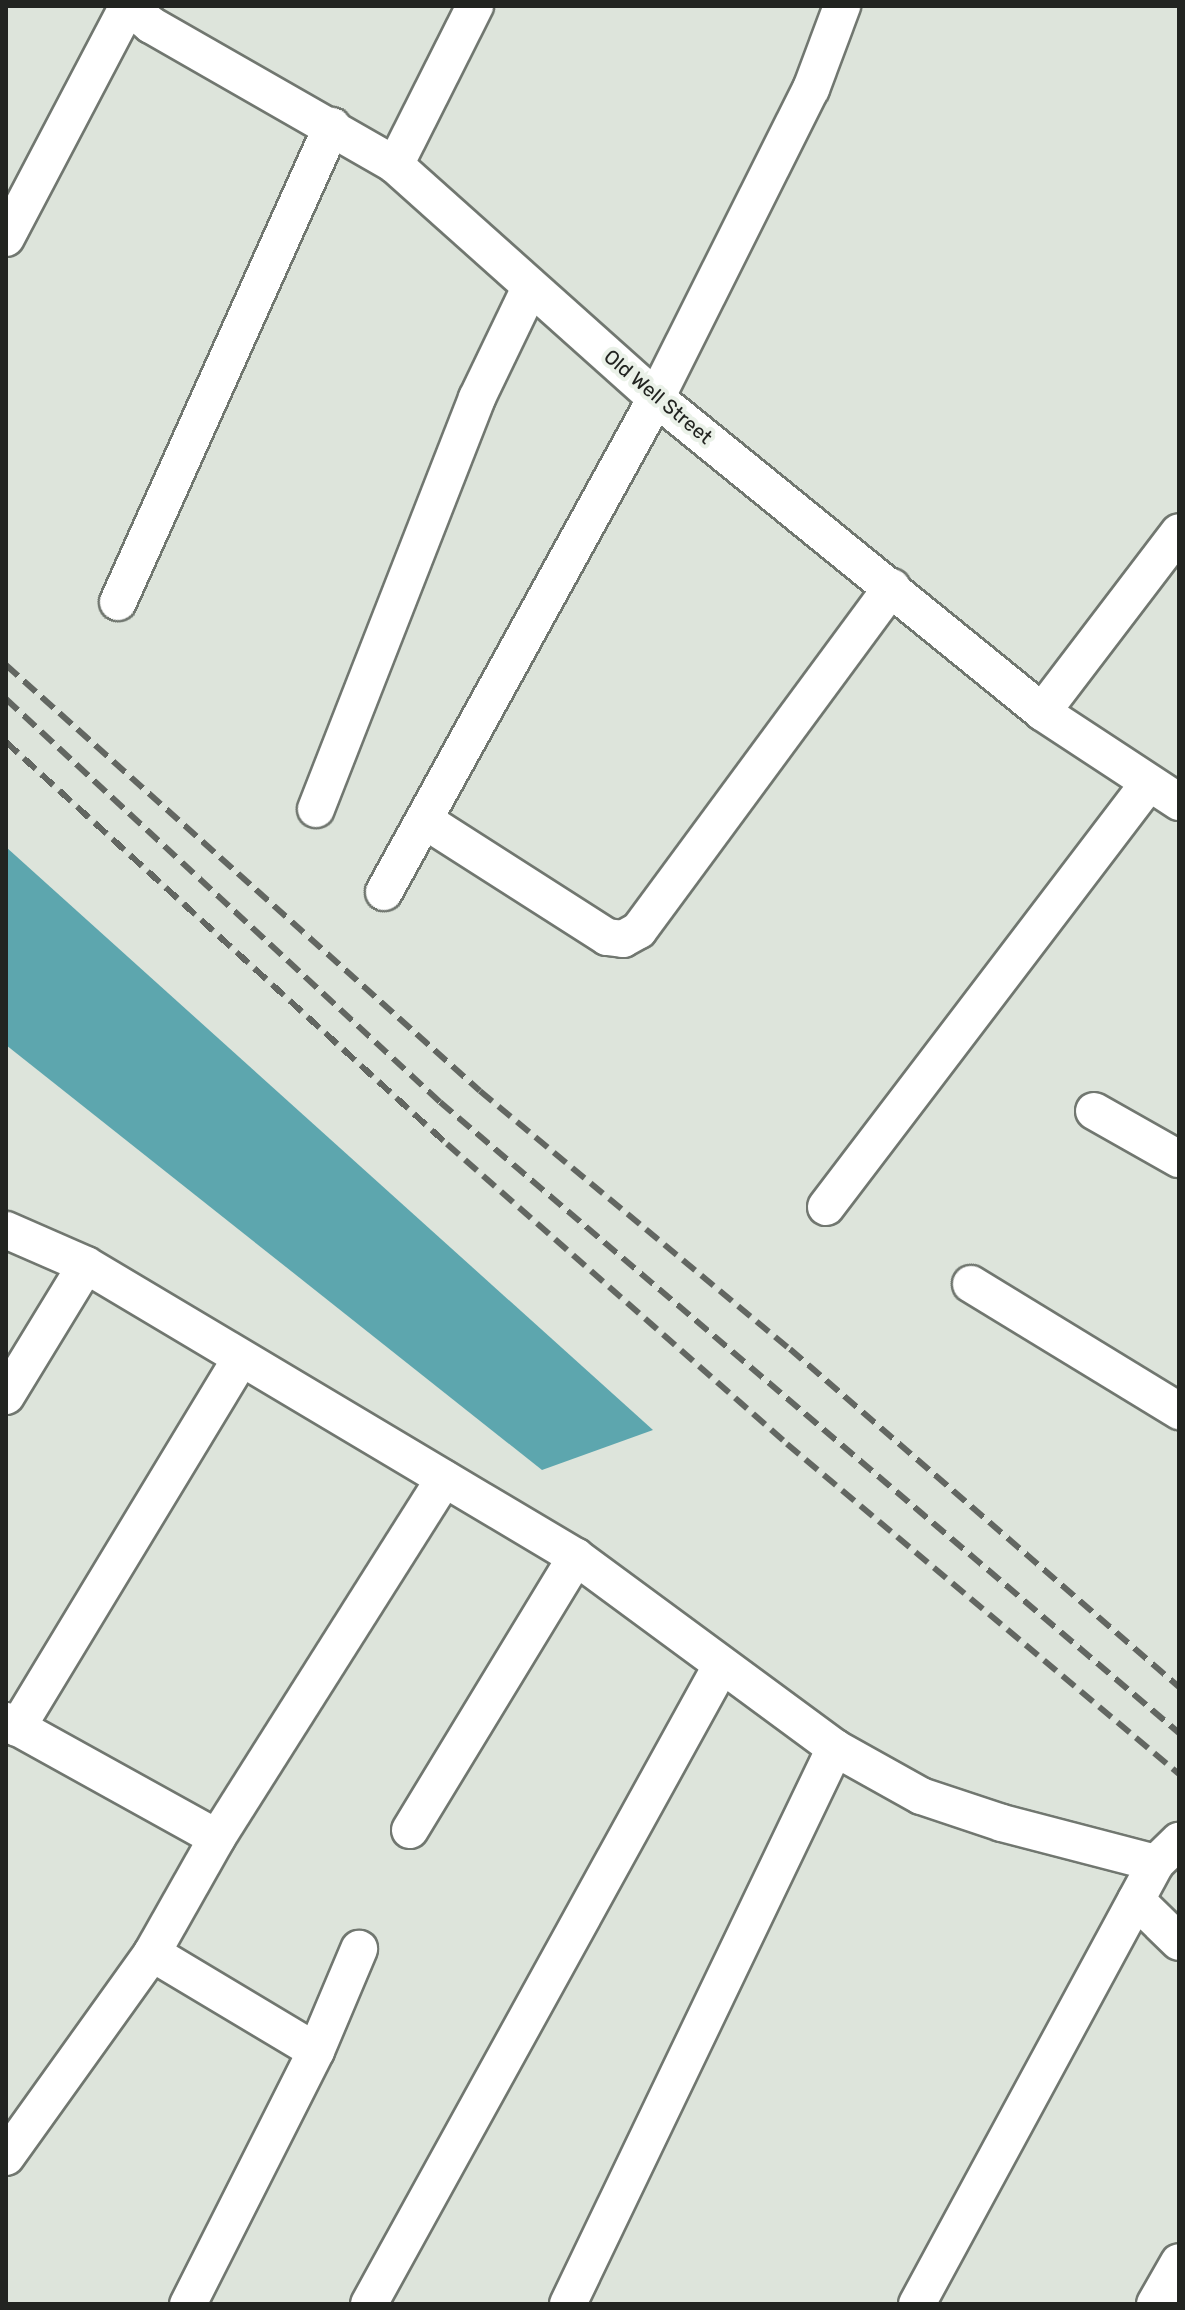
<!DOCTYPE html>
<style>
body{margin:0}
#map{position:relative;width:1185px;height:2310px;overflow:hidden;background:#dde4db;font-family:Rubik,sans-serif}
div>[style]{position:absolute}
.water>*{inset:0;background:#5da6ae}
.roads{filter:drop-shadow(2px 0 #717770) drop-shadow(-2px 0 #717770) drop-shadow(0 2px #717770) drop-shadow(0 -2px #717770)}
.street>*{height:36px;margin:-18px;padding:0 18px;transform-origin:18px;border-radius:18px;background:#fff}
.rail>*{height:6px;margin-top:-3px;transform-origin:0;background:repeating-linear-gradient(90deg,#626661 0 16px,transparent 0 24px)}
span{translate:-50% -50%;white-space:nowrap;text-align:center;line-height:1.15;-webkit-text-stroke:8px #eaf1e8;paint-order:stroke}
.street-label{font-size:20px;color:#222421}
.frame{position:absolute;inset:0;border:8px solid #222421;pointer-events:none}
</style>
<div id="map">
<div class="water">
<div style="clip-path:polygon(6px 847px,653px 1430px,542px 1470px,6px 1045px)"></div>
</div>
<div class="roads">
<div class="street">
<div style="left:129px;top:6px;width:29px;rotate:41deg"></div>
<div style="left:151px;top:25px;width:281px;rotate:29.8deg"></div>
<div style="left:395px;top:165px;width:350px;rotate:41.8deg"></div>
<div style="left:656px;top:398px;width:498px;rotate:39.1deg"></div>
<div style="left:1042px;top:712px;width:164px;rotate:33.3deg"></div>
<div style="left:395px;top:165px;width:178px;rotate:-63.3deg"></div>
<div style="left:6px;top:238px;width:262px;rotate:-62.3deg"></div>
<div style="left:118px;top:602px;width:522px;rotate:-65.79deg"></div>
<div style="left:1042px;top:712px;width:226px;rotate:-52.7deg"></div>
<div style="left:316px;top:809px;width:441px;rotate:-68.6deg"></div>
<div style="left:477px;top:398px;width:122px;rotate:-64.3deg"></div>
<div style="left:424px;top:820px;width:217px;rotate:32.6deg"></div>
<div style="left:607px;top:937px;width:16px;rotate:7deg"></div>
<div style="left:623px;top:939px;width:18px;rotate:-29deg"></div>
<div style="left:639px;top:930px;width:426px;rotate:-53.6deg"></div>
<div style="left:384px;top:892px;width:564px;rotate:-61.16deg"></div>
<div style="left:656px;top:398px;width:346px;rotate:-63.4deg"></div>
<div style="left:811px;top:89px;width:89px;rotate:-69.5deg"></div>
<div style="left:1094px;top:1111px;width:98px;rotate:29.5deg"></div>
<div style="left:826px;top:1207px;width:532px;rotate:-52.72deg"></div>
<div style="left:6px;top:1230px;width:87px;rotate:23.6deg"></div>
<div style="left:86px;top:1265px;width:570px;rotate:30.79deg"></div>
<div style="left:576px;top:1557px;width:322px;rotate:36.4deg"></div>
<div style="left:835px;top:1748px;width:98px;rotate:29.2deg"></div>
<div style="left:921px;top:1796px;width:85px;rotate:18.4deg"></div>
<div style="left:1002px;top:1823px;width:159px;rotate:14.6deg"></div>
<div style="left:971px;top:1284px;width:244px;rotate:31.4deg"></div>
<div style="left:6px;top:1396px;width:153px;rotate:-58.6deg"></div>
<div style="left:6px;top:1721px;width:241px;rotate:29deg"></div>
<div style="left:17px;top:1728px;width:430px;rotate:-58.8deg"></div>
<div style="left:410px;top:1830px;width:320px;rotate:-58.7deg"></div>
<div style="left:1136px;top:1900px;width:60px;rotate:44.3deg"></div>
<div style="left:152px;top:1953px;width:191px;rotate:30.9deg"></div>
<div style="left:316px;top:2051px;width:284px;rotate:116.8deg"></div>
<div style="left:316px;top:2051px;width:111px;rotate:-67.1deg"></div>
<div style="left:6px;top:2157px;width:251px;rotate:-54.4deg"></div>
<div style="left:152px;top:1953px;width:132px;rotate:-60.5deg"></div>
<div style="left:217px;top:1838px;width:425px;rotate:-57.7deg"></div>
<div style="left:369px;top:2304px;width:726px;rotate:-61.11deg"></div>
<div style="left:568px;top:2304px;width:617px;rotate:-64.35deg"></div>
<div style="left:917px;top:2304px;width:502px;rotate:-61.54deg"></div>
<div style="left:1156px;top:1863px;width:32px;rotate:-44deg"></div>
<div style="left:1155px;top:2304px;width:48px;rotate:-60.3deg"></div>
</div>
</div>
<div class="rail">
<div style="left:6px;top:665px;width:637px;rotate:41.95deg"></div>
<div style="left:480px;top:1091px;width:403px;rotate:39.8deg"></div>
<div style="left:790px;top:1349px;width:515px;rotate:40.99deg"></div>
<div style="left:6px;top:699px;width:592px;rotate:42.88deg"></div>
<div style="left:440px;top:1102px;width:972px;rotate:40.49deg"></div>
<div style="left:6px;top:742px;width:597px;rotate:42.35deg"></div>
<div style="left:447px;top:1144px;width:453px;rotate:41.4deg"></div>
<div style="left:787px;top:1444px;width:512px;rotate:40.09deg"></div>
</div>
<div class="street-label">
<span style="left:658px;top:397px;rotate:40deg">Old Well Street</span>
</div>
<div class="frame"></div>
</div>
